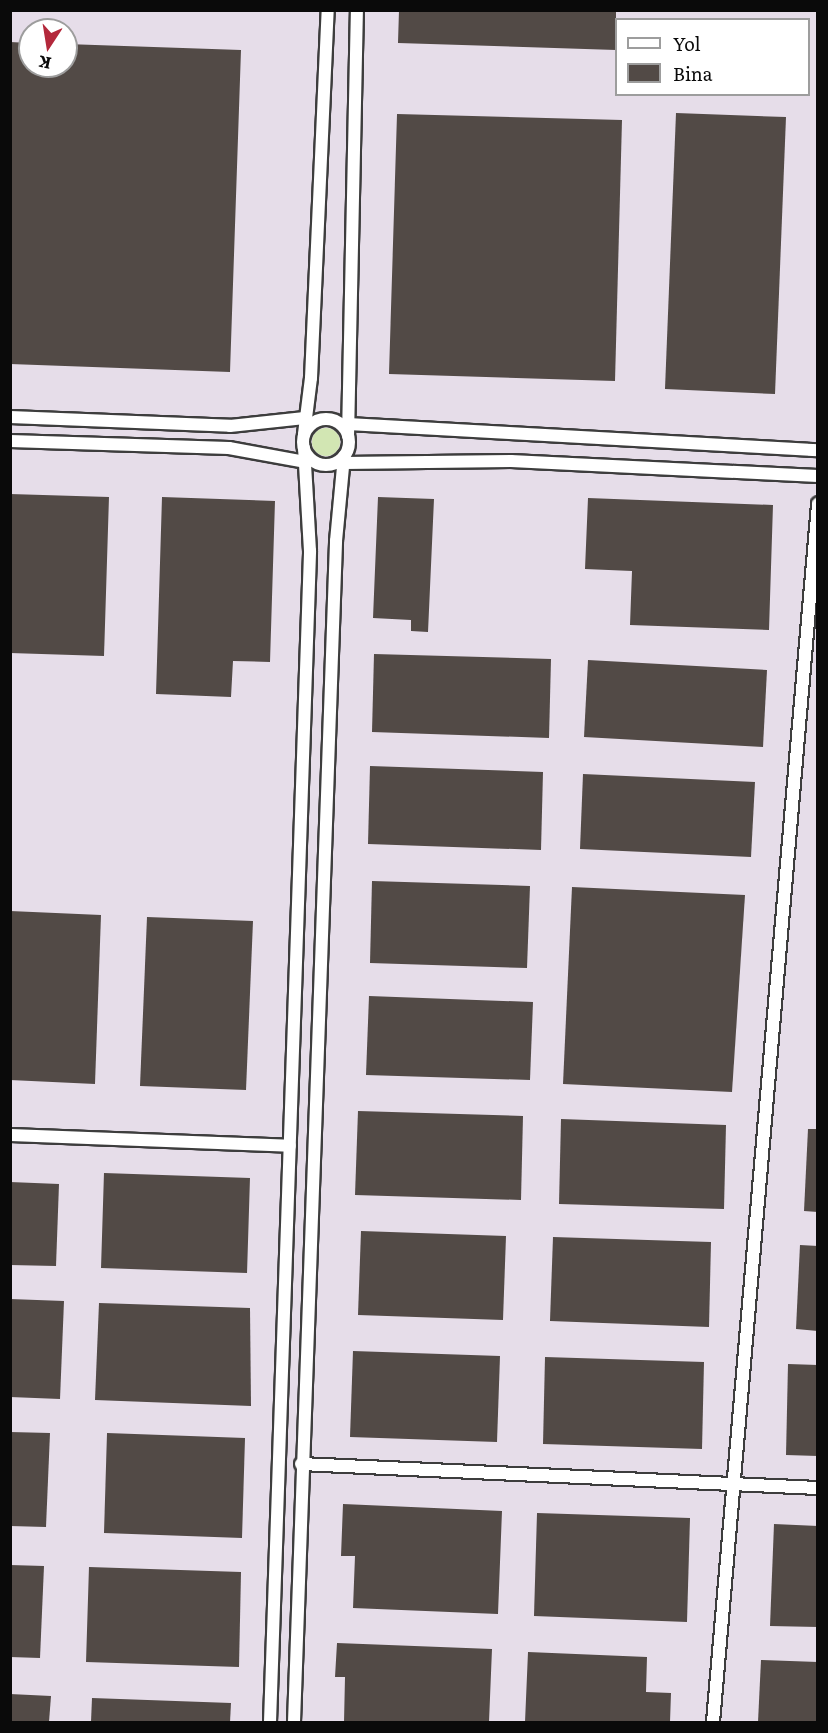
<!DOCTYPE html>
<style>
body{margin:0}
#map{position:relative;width:828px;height:1733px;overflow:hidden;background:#fef7e7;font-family:Literata,serif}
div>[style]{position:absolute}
.industrial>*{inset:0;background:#e6dde9}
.green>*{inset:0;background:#d2e6b3}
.round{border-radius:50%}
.building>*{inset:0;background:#524a46}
.roads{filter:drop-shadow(2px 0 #3d3d3d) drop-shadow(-2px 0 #3d3d3d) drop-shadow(0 2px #3d3d3d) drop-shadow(0 -2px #3d3d3d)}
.street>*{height:12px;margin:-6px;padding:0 6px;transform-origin:6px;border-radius:6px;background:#fff}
.street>.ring{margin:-6px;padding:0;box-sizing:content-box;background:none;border:12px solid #fff;border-radius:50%}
span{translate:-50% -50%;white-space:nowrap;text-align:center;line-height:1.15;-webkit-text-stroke:6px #fff;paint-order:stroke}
.frame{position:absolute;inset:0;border:12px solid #0a0a0a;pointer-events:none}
.legend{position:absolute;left:615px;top:18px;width:195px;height:78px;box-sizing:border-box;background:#fff;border:2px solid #9d9d9d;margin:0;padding:8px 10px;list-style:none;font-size:18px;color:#0a0a0a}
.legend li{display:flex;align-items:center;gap:12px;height:30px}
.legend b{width:30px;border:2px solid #9d9d9d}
.north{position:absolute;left:18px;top:18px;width:60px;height:60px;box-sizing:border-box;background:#fff;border:2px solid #9d9d9d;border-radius:50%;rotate:192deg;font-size:16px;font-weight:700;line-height:24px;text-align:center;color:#0a0a0a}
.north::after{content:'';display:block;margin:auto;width:21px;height:27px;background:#b3283b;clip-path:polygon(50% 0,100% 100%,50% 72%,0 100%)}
</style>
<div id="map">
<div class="industrial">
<div style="clip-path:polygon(evenodd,11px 11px,817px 11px,817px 1722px,11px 1722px,11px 11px,616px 20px,808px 20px,808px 94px,616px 94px,616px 20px,11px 11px,30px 30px,66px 30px,66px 66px,30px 66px,30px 30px)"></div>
</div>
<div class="green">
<div class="round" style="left:312px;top:428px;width:28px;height:28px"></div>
</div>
<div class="building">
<div style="clip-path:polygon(399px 10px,616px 10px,616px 50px,398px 43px)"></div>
<div style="clip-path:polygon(10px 42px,30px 43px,30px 66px,66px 66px,66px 44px,241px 50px,230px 372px,10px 364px)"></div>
<div style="clip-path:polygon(676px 113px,786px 117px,775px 394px,665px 389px)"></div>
<div style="clip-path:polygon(397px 114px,622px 120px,615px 381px,389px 374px)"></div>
<div style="clip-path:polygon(10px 494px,109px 497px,104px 656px,10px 653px)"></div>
<div style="clip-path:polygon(162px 497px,275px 501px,270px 662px,233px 661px,231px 697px,156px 694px)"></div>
<div style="clip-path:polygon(378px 497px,434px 499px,428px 632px,411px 631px,411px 620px,373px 618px)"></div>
<div style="clip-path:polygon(588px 498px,773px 505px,769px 630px,630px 625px,632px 571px,585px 569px)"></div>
<div style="clip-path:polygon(374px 654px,551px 659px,549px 738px,372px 732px)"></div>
<div style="clip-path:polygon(588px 660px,767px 670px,763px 747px,584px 737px)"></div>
<div style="clip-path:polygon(370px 766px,543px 772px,541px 850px,368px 844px)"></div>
<div style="clip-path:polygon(583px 774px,755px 782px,751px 857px,580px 849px)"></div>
<div style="clip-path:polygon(372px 881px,530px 886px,527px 968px,370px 963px)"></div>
<div style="clip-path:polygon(572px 887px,745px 895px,732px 1092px,563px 1084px)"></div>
<div style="clip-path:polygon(10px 911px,101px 915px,95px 1084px,10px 1080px)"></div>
<div style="clip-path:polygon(147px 917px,253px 921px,246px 1090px,140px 1086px)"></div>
<div style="clip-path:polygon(369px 996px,533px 1002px,530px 1080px,366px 1075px)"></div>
<div style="clip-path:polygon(358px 1111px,523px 1116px,521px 1200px,355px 1195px)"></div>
<div style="clip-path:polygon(561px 1119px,726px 1125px,724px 1209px,559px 1204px)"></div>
<div style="clip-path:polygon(808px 1129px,818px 1129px,818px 1212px,804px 1211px)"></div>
<div style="clip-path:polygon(104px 1173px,250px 1178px,247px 1273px,101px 1268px)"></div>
<div style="clip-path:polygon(10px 1182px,59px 1184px,56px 1266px,10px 1265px)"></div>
<div style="clip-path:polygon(361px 1231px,506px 1236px,503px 1320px,358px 1315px)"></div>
<div style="clip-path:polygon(553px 1237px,711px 1242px,709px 1327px,550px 1321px)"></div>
<div style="clip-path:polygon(800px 1245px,818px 1246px,818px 1331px,796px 1329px)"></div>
<div style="clip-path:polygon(10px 1299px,64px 1301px,60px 1399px,10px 1397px)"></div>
<div style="clip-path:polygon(99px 1303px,250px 1308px,251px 1406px,95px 1400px)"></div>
<div style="clip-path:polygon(353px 1351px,500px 1356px,497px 1442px,350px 1437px)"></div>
<div style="clip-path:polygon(545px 1357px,704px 1362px,702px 1449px,543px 1444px)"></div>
<div style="clip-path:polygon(788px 1364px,818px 1365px,818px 1456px,786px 1455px)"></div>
<div style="clip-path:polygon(10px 1432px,50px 1433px,46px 1527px,10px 1526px)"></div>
<div style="clip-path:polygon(107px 1433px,245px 1438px,242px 1538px,104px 1533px)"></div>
<div style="clip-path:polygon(343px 1504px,502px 1511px,498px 1614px,353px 1608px,355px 1556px,341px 1556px)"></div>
<div style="clip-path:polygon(537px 1513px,690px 1518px,687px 1622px,534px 1616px)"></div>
<div style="clip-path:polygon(774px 1524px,818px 1526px,818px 1627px,770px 1626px)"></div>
<div style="clip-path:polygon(10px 1565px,44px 1566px,40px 1658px,10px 1657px)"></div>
<div style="clip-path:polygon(89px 1567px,241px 1572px,239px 1667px,86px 1662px)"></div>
<div style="clip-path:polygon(337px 1643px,492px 1649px,489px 1722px,344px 1722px,345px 1677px,335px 1677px)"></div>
<div style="clip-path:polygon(528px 1652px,647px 1657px,646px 1692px,671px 1693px,670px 1722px,525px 1722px)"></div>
<div style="clip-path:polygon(761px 1660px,818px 1662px,818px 1722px,758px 1722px)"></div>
<div style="clip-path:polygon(10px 1694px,51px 1696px,49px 1722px,10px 1722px)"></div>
<div style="clip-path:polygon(92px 1698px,231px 1703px,230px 1722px,91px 1722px)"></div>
</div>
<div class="roads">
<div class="street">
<div style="left:10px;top:417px;width:220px;rotate:2.3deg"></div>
<div style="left:230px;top:426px;width:75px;rotate:-6.1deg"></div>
<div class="ring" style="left:303px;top:419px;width:34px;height:34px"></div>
<div style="left:348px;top:424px;width:471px;rotate:3.2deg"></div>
<div style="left:304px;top:434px;width:56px;rotate:-82.9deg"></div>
<div style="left:311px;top:378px;width:368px;rotate:-87.4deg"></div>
<div style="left:348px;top:436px;width:426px;rotate:-88.8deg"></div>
<div style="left:10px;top:441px;width:219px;rotate:1.8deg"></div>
<div style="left:229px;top:448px;width:77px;rotate:10.4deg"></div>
<div style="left:344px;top:463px;width:167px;rotate:-0.7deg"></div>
<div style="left:511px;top:461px;width:307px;rotate:2.8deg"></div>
<div style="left:10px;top:1135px;width:280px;rotate:2.2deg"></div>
<div style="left:301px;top:1464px;width:518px;rotate:2.66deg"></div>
<div style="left:270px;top:1722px;width:1172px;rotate:-88.04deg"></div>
<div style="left:310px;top:551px;width:103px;rotate:-93.3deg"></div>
<div style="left:294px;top:1722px;width:1182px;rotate:-87.96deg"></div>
<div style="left:336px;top:541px;width:85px;rotate:-84.6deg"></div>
<div style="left:713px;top:1722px;width:1223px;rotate:-85.07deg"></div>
</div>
</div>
<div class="frame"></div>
<ul class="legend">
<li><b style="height:8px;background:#fff"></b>Yol</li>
<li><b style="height:16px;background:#524a46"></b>Bina</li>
</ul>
<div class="north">K</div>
</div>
